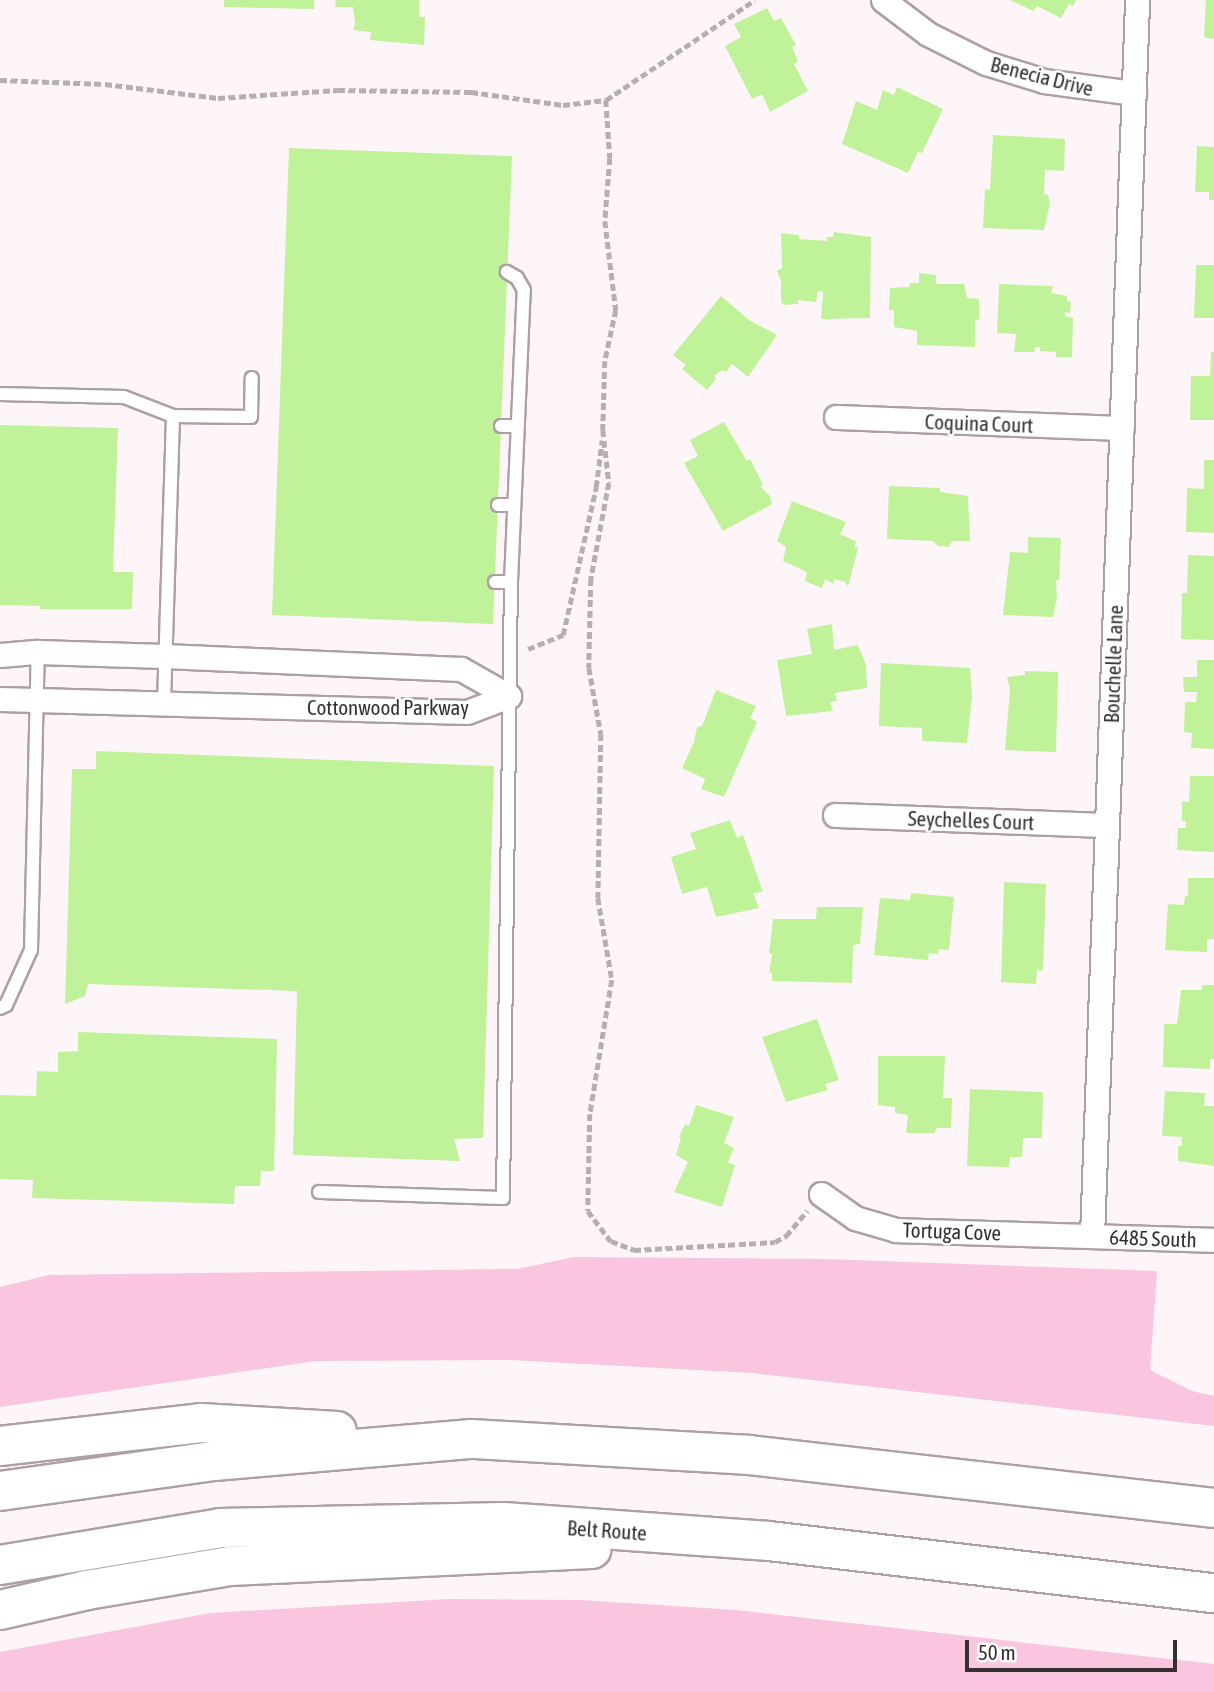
<!DOCTYPE html>
<style>
body{margin:0}
#map{position:relative;width:1214px;height:1692px;overflow:hidden;background:#fef5f9;font-family:"Asap Condensed",sans-serif}
div>[style]{position:absolute}
.green>*{inset:0;background:#fac5de}
.building>*{inset:0;background:#c0f29a}
.path>*{height:4.5px;margin-top:-2.25px;transform-origin:0;background:repeating-linear-gradient(90deg,#b6aeb2 0 7px,transparent 0 10.5px)}
.roads{filter:drop-shadow(2px 0 #ae9fa6) drop-shadow(-2px 0 #ae9fa6) drop-shadow(0 2px #ae9fa6) drop-shadow(0 -2px #ae9fa6)}
.service>*{height:12px;margin:-6px;padding:0 6px;transform-origin:6px;border-radius:6px;background:#fff}
.minor>*{height:23px;margin:-11.5px;padding:0 11.5px;transform-origin:11.5px;border-radius:11.5px;background:#fff}
.motorway>*{height:38px;margin:-19px;padding:0 19px;transform-origin:19px;border-radius:19px;background:#fff}
span{translate:-50% -50%;white-space:nowrap;text-align:center;line-height:1.15;-webkit-text-stroke:5px #fff;paint-order:stroke}
.street-label{font-size:21px;color:#363032}
.scale{position:absolute;left:965px;top:1640px;width:212px;height:32px;box-sizing:border-box;border:4px solid #363032;border-top:0;padding-left:9px;font-size:21px;line-height:24px;white-space:nowrap;color:#363032;-webkit-text-stroke:5px #fff;paint-order:stroke}
</style>
<div id="map">
<div class="green">
<div style="clip-path:polygon(574px 1257px,825px 1259px,1157px 1271px,1150px 1370px,1192px 1391px,1214px 1396px,1214px 1426px,752px 1373px,511px 1360px,316px 1361px,0 1407px,0 1287px,49px 1275px,517px 1269px)"></div>
<div style="clip-path:polygon(449px 1599px,581px 1600px,736px 1610px,1214px 1664px,1214px 1692px,0 1692px,0 1652px,210px 1613px)"></div>
</div>
<div class="building">
<div style="clip-path:polygon(224px 0,314px 0,314px 9px,224px 7px)"></div>
<div style="clip-path:polygon(336px 0,419px 0,419px 17px,425px 17px,424px 45px,370px 40px,371px 32px,353px 30px,355px 24px,353px 7px,335px 7px)"></div>
<div style="clip-path:polygon(1010px 0,1076px 0,1073px 6px,1069px 4px,1061px 18px,1037px 6px,1033px 11px)"></div>
<div style="clip-path:polygon(1206px 0,1214px 0,1214px 39px,1205px 38px,1204px 35px)"></div>
<div style="clip-path:polygon(767px 8px,774px 21px,781px 18px,796px 45px,792px 47px,798px 61px,794px 64px,808px 91px,770px 112px,762px 94px,752px 99px,725px 46px,741px 37px,734px 24px)"></div>
<div style="clip-path:polygon(897px 87px,943px 109px,922px 153px,918px 152px,908px 173px,842px 144px,856px 101px,877px 110px,883px 90px,894px 95px)"></div>
<div style="clip-path:polygon(993px 135px,1065px 139px,1064px 171px,1045px 170px,1044px 194px,1048px 195px,1050px 203px,1044px 230px,983px 228px,985px 189px,990px 190px)"></div>
<div style="clip-path:polygon(1197px 146px,1214px 147px,1214px 200px,1209px 200px,1209px 192px,1195px 192px)"></div>
<div style="clip-path:polygon(289px 148px,512px 156px,493px 624px,272px 615px)"></div>
<div style="clip-path:polygon(834px 232px,871px 237px,870px 318px,821px 319px,823px 292px,818px 291px,816px 302px,798px 300px,798px 304px,784px 305px,781px 302px,781px 281px,777px 271px,782px 268px,781px 233px,799px 235px,799px 239px,827px 241px,827px 237px,833px 237px)"></div>
<div style="clip-path:polygon(1196px 265px,1214px 265px,1214px 318px,1194px 318px)"></div>
<div style="clip-path:polygon(919px 273px,936px 275px,936px 284px,964px 284px,967px 298px,979px 299px,979px 320px,975px 319px,975px 347px,917px 345px,917px 331px,894px 327px,894px 310px,889px 310px,890px 288px,909px 287px,910px 283px,919px 283px)"></div>
<div style="clip-path:polygon(999px 284px,1053px 286px,1051px 293px,1067px 296px,1067px 301px,1071px 302px,1070px 313px,1065px 312px,1065px 316px,1073px 318px,1072px 357px,1056px 357px,1056px 352px,1040px 351px,1040px 347px,1035px 347px,1034px 352px,1014px 352px,1016px 334px,997px 333px)"></div>
<div style="clip-path:polygon(721px 296px,749px 320px,777px 335px,748px 377px,732px 364px,726px 372px,722px 370px,714px 376px,716px 379px,707px 390px,682px 369px,686px 365px,673px 355px)"></div>
<div style="clip-path:polygon(1211px 352px,1214px 352px,1214px 420px,1190px 420px,1191px 376px,1210px 376px)"></div>
<div style="clip-path:polygon(724px 422px,747px 461px,750px 459px,763px 485px,760px 486px,770px 496px,772px 504px,723px 531px,684px 463px,698px 456px,690px 440px)"></div>
<div style="clip-path:polygon(0 425px,118px 428px,113px 572px,133px 572px,132px 609px,40px 609px,40px 606px,0 605px)"></div>
<div style="clip-path:polygon(1204px 460px,1214px 460px,1214px 533px,1186px 532px,1187px 488px,1204px 489px)"></div>
<div style="clip-path:polygon(889px 486px,940px 488px,940px 492px,968px 496px,970px 541px,952px 541px,949px 547px,938px 546px,933px 541px,887px 539px)"></div>
<div style="clip-path:polygon(792px 501px,846px 522px,840px 534px,857px 542px,854px 546px,858px 548px,848px 587px,845px 582px,835px 579px,833px 584px,825px 579px,822px 588px,805px 581px,807px 572px,783px 561px,786px 547px,777px 541px)"></div>
<div style="clip-path:polygon(1028px 537px,1061px 538px,1059px 581px,1056px 580px,1057px 597px,1053px 617px,1003px 615px,1010px 552px,1028px 553px)"></div>
<div style="clip-path:polygon(1188px 555px,1214px 556px,1214px 640px,1181px 639px,1182px 593px,1187px 593px)"></div>
<div style="clip-path:polygon(832px 624px,834px 650px,858px 645px,866px 665px,867px 688px,835px 693px,837px 701px,830px 702px,833px 711px,786px 716px,777px 660px,812px 654px,807px 629px)"></div>
<div style="clip-path:polygon(1197px 660px,1214px 660px,1214px 749px,1191px 748px,1192px 733px,1184px 732px,1185px 702px,1196px 702px,1197px 692px,1184px 692px,1183px 677px,1197px 677px)"></div>
<div style="clip-path:polygon(881px 663px,970px 668px,972px 696px,967px 743px,922px 741px,922px 728px,879px 726px)"></div>
<div style="clip-path:polygon(1025px 671px,1058px 672px,1056px 752px,1005px 750px,1010px 689px,1007px 677px,1025px 675px)"></div>
<div style="clip-path:polygon(716px 690px,756px 706px,750px 718px,757px 722px,724px 797px,701px 789px,705px 779px,682px 768px,694px 742px,697px 727px,702px 726px)"></div>
<div style="clip-path:polygon(96px 751px,494px 766px,483px 1138px,454px 1139px,460px 1161px,293px 1155px,297px 991px,88px 984px,85px 996px,65px 1004px,72px 769px,96px 769px)"></div>
<div style="clip-path:polygon(1190px 776px,1214px 776px,1214px 852px,1177px 850px,1178px 828px,1186px 828px,1186px 821px,1182px 821px,1182px 801px,1189px 802px)"></div>
<div style="clip-path:polygon(730px 820px,737px 838px,743px 835px,763px 892px,753px 893px,759px 908px,716px 917px,707px 887px,682px 894px,671px 857px,696px 849px,690px 833px)"></div>
<div style="clip-path:polygon(1188px 878px,1214px 878px,1214px 939px,1207px 939px,1207px 952px,1165px 950px,1168px 904px,1184px 905px,1185px 896px,1188px 896px)"></div>
<div style="clip-path:polygon(1004px 882px,1046px 884px,1043px 971px,1037px 970px,1036px 984px,1001px 982px)"></div>
<div style="clip-path:polygon(911px 893px,954px 897px,949px 950px,939px 949px,938px 954px,929px 953px,928px 960px,874px 955px,880px 898px,910px 900px)"></div>
<div style="clip-path:polygon(817px 907px,863px 907px,860px 944px,853px 945px,852px 983px,772px 981px,772px 973px,769px 973px,772px 954px,769px 953px,773px 919px,816px 919px)"></div>
<div style="clip-path:polygon(1202px 985px,1214px 985px,1214px 1059px,1210px 1059px,1210px 1069px,1163px 1067px,1164px 1024px,1177px 1024px,1181px 990px,1202px 990px)"></div>
<div style="clip-path:polygon(817px 1019px,839px 1080px,825px 1084px,828px 1090px,786px 1102px,762px 1037px)"></div>
<div style="clip-path:polygon(78px 1032px,277px 1039px,274px 1171px,261px 1171px,260px 1186px,235px 1186px,234px 1204px,32px 1198px,33px 1180px,0 1179px,0 1095px,36px 1096px,37px 1071px,58px 1072px,58px 1052px,78px 1051px)"></div>
<div style="clip-path:polygon(878px 1056px,945px 1056px,943px 1098px,952px 1098px,951px 1128px,936px 1128px,935px 1133px,906px 1133px,908px 1115px,895px 1113px,895px 1107px,878px 1105px)"></div>
<div style="clip-path:polygon(970px 1089px,1043px 1092px,1042px 1138px,1023px 1138px,1022px 1157px,1010px 1157px,1009px 1167px,967px 1166px)"></div>
<div style="clip-path:polygon(1165px 1091px,1205px 1093px,1204px 1106px,1214px 1106px,1214px 1166px,1178px 1161px,1178px 1146px,1182px 1146px,1182px 1137px,1162px 1136px)"></div>
<div style="clip-path:polygon(696px 1105px,734px 1117px,724px 1143px,734px 1148px,728px 1163px,735px 1165px,722px 1207px,674px 1192px,688px 1162px,676px 1155px,681px 1138px,679px 1137px,685px 1124px,689px 1126px)"></div>
</div>
<div class="path">
<div style="left:0;top:80px;width:105px;rotate:2.2deg"></div>
<div style="left:105px;top:84px;width:114px;rotate:7.1deg"></div>
<div style="left:218px;top:98px;width:120px;rotate:-3.8deg"></div>
<div style="left:338px;top:90px;width:133px;rotate:0.9deg"></div>
<div style="left:471px;top:92px;width:93px;rotate:8deg"></div>
<div style="left:563px;top:105px;width:43px;rotate:-6.6deg"></div>
<div style="left:606px;top:100px;width:179px;rotate:-33.9deg"></div>
<div style="left:606px;top:100px;width:58px;rotate:86.1deg"></div>
<div style="left:610px;top:158px;width:63px;rotate:94.5deg"></div>
<div style="left:605px;top:221px;width:90px;rotate:83deg"></div>
<div style="left:616px;top:310px;width:52px;rotate:102.2deg"></div>
<div style="left:605px;top:361px;width:69px;rotate:91.7deg"></div>
<div style="left:603px;top:430px;width:53px;rotate:83.5deg"></div>
<div style="left:609px;top:483px;width:98px;rotate:100.6deg"></div>
<div style="left:591px;top:579px;width:89px;rotate:91.3deg"></div>
<div style="left:589px;top:668px;width:67px;rotate:79.7deg"></div>
<div style="left:601px;top:734px;width:164px;rotate:91deg"></div>
<div style="left:598px;top:898px;width:83px;rotate:80.3deg"></div>
<div style="left:612px;top:980px;width:136px;rotate:99.3deg"></div>
<div style="left:590px;top:1114px;width:97px;rotate:91.2deg"></div>
<div style="left:588px;top:1211px;width:38px;rotate:53deg"></div>
<div style="left:611px;top:1241px;width:25px;rotate:21deg"></div>
<div style="left:634px;top:1250px;width:141px;rotate:-3.2deg"></div>
<div style="left:775px;top:1242px;width:13px;rotate:-29deg"></div>
<div style="left:786px;top:1236px;width:33px;rotate:-50deg"></div>
<div style="left:528px;top:649px;width:38px;rotate:-22deg"></div>
<div style="left:563px;top:635px;width:152px;rotate:-77.4deg"></div>
<div style="left:596px;top:487px;width:47px;rotate:-82.7deg"></div>
</div>
<div class="roads">
<div class="service">
<div style="left:0;top:394px;width:124px;rotate:1.4deg"></div>
<div style="left:124px;top:397px;width:53px;rotate:21.2deg"></div>
<div style="left:173px;top:416px;width:78px;rotate:0.7deg"></div>
<div style="left:251px;top:417px;width:39px;rotate:-89deg"></div>
<div style="left:501px;top:426px;width:17px"></div>
<div style="left:498px;top:505px;width:16px"></div>
<div style="left:495px;top:582px;width:16px"></div>
<div style="left:164px;top:703px;width:287px;rotate:-88.2deg"></div>
<div style="left:0;top:1008px;width:7px;rotate:-27deg"></div>
<div style="left:6px;top:1005px;width:60px;rotate:-65.6deg"></div>
<div style="left:31px;top:950px;width:298px;rotate:-88.7deg"></div>
<div style="left:319px;top:1192px;width:184px;rotate:1.9deg"></div>
<div style="left:503px;top:1198px;width:616px;rotate:-89.26deg"></div>
<div style="left:511px;top:582px;width:292px;rotate:-87.5deg"></div>
<div style="left:524px;top:290px;width:14px;rotate:-120deg"></div>
<div style="left:517px;top:278px;width:12px;rotate:-149deg"></div>
</div>
<div class="minor">
<div style="left:883px;top:0;width:56px;rotate:37.1deg"></div>
<div style="left:928px;top:34px;width:65px;rotate:26.6deg"></div>
<div style="left:986px;top:63px;width:61px;rotate:17.2deg"></div>
<div style="left:1044px;top:81px;width:91px;rotate:7.6deg"></div>
<div style="left:836px;top:417px;width:286px;rotate:2.2deg"></div>
<div style="left:0;top:655px;width:38px;rotate:-5deg"></div>
<div style="left:38px;top:652px;width:126px;rotate:1.8deg"></div>
<div style="left:164px;top:656px;width:297px;rotate:2.5deg"></div>
<div style="left:461px;top:669px;width:55px;rotate:29.4deg"></div>
<div style="left:0;top:699px;width:467px;rotate:1.6deg"></div>
<div style="left:467px;top:712px;width:45px;rotate:-20.9deg"></div>
<div style="left:835px;top:815px;width:272px;rotate:2.1deg"></div>
<div style="left:821px;top:1194px;width:42px;rotate:35.2deg"></div>
<div style="left:855px;top:1218px;width:43px;rotate:16.3deg"></div>
<div style="left:896px;top:1230px;width:318px;rotate:1.8deg"></div>
<div style="left:1092px;top:1236px;width:1237px;rotate:-87.91deg"></div>
</div>
<div class="motorway">
<div style="left:0;top:1446px;width:202px;rotate:-6.5deg"></div>
<div style="left:201px;top:1423px;width:136px;rotate:3.4deg"></div>
<div style="left:0;top:1491px;width:216px;rotate:-8deg"></div>
<div style="left:214px;top:1461px;width:259px;rotate:-4.9deg"></div>
<div style="left:472px;top:1439px;width:277px;rotate:3.3deg"></div>
<div style="left:749px;top:1455px;width:468px;rotate:6.5deg"></div>
<div style="left:0;top:1565px;width:223px;rotate:-9.5deg"></div>
<div style="left:220px;top:1528px;width:284px;rotate:-1.2deg"></div>
<div style="left:504px;top:1522px;width:266px;rotate:4.1deg"></div>
<div style="left:769px;top:1541px;width:448px;rotate:6.7deg"></div>
<div style="left:0;top:1610px;width:89px;rotate:-12.9deg"></div>
<div style="left:87px;top:1590px;width:145px;rotate:-9.5deg"></div>
<div style="left:230px;top:1566px;width:362px;rotate:-2.7deg"></div>
</div>
</div>
<div class="street-label">
<span style="left:1042px;top:76px;rotate:14deg">Benecia Drive</span>
<span style="left:979px;top:423px;rotate:2deg">Coquina Court</span>
<span style="left:1113px;top:664px;rotate:-88deg">Bouchelle Lane</span>
<span style="left:388px;top:707px">Cottonwood Parkway</span>
<span style="left:971px;top:820px;rotate:2deg">Seychelles Court</span>
<span style="left:952px;top:1231px;rotate:2deg">Tortuga Cove</span>
<span style="left:1153px;top:1238px;rotate:2deg">6485 South</span>
<span style="left:607px;top:1530px;rotate:4deg">Belt Route</span>
</div>
<div class="scale">50 m</div>
</div>
